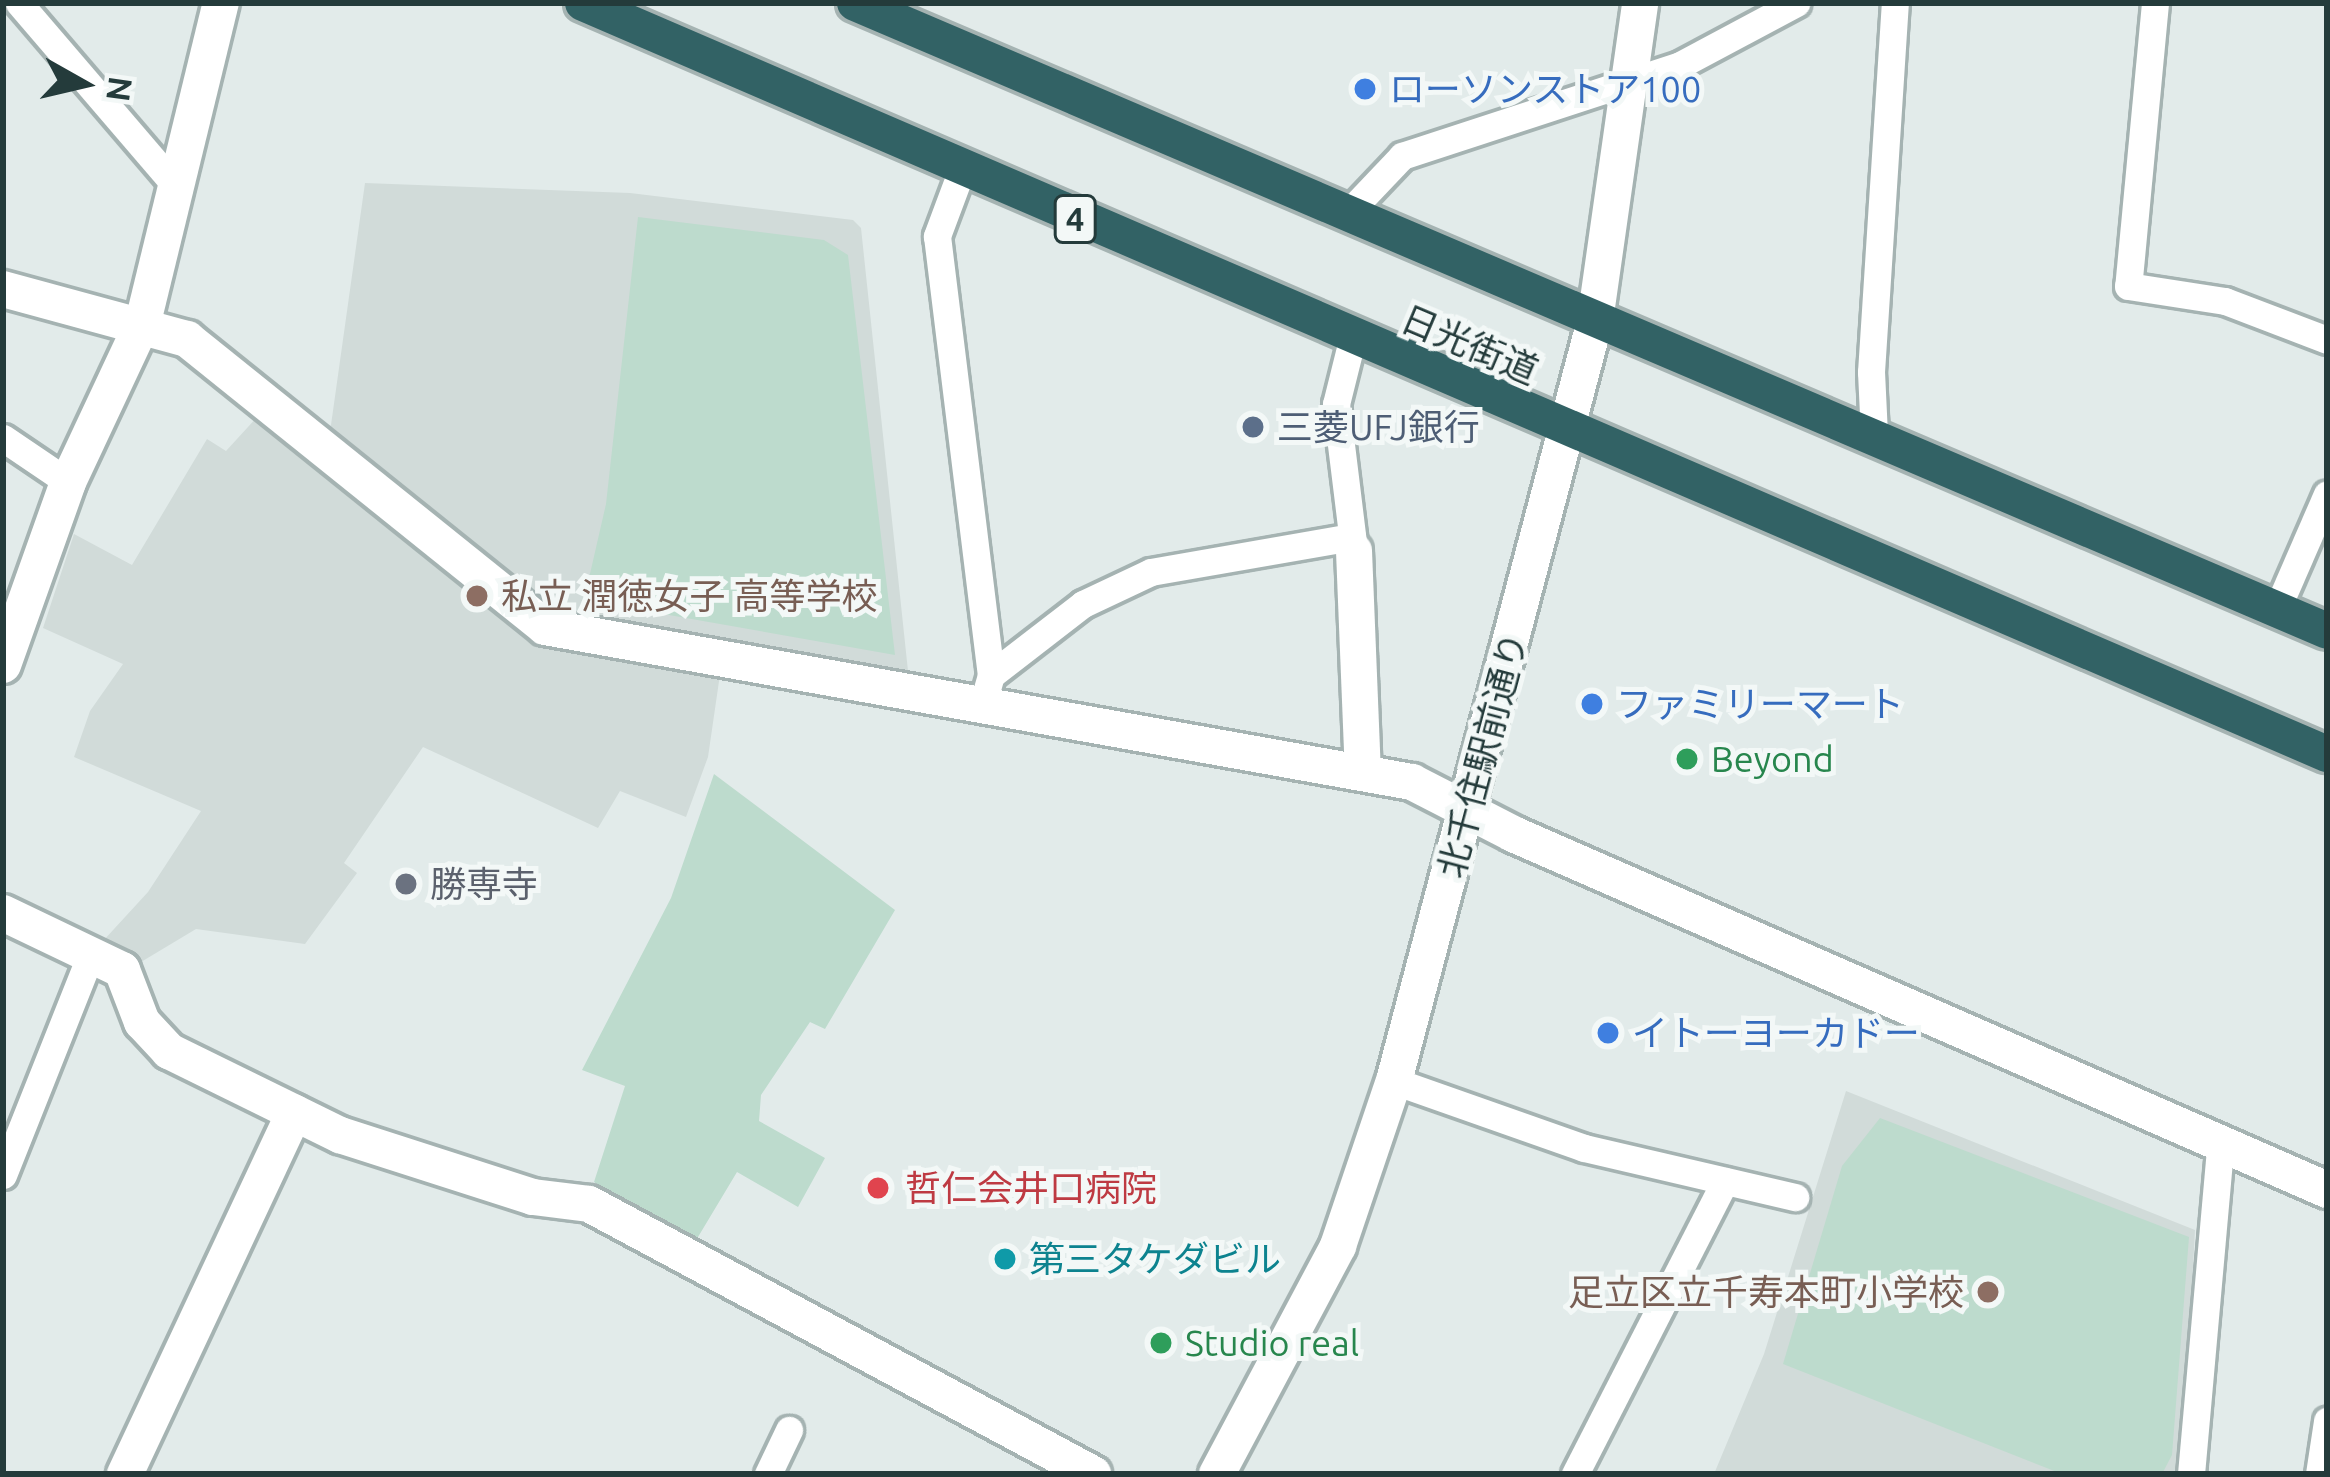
<!DOCTYPE html>
<meta charset="utf-8">
<style>
body{margin:0}
#map{position:relative;width:2330px;height:1477px;overflow:hidden;background:#e2ebea;font-family:Ubuntu,"Noto Sans JP",sans-serif}
div>[style]{position:absolute}
.built>*{inset:0;background:#d1dbd9}
.green>*{inset:0;background:#bddbcd}
.roads{filter:drop-shadow(3px 0 #a5b3b2) drop-shadow(-3px 0 #a5b3b2) drop-shadow(0 3px #a5b3b2) drop-shadow(0 -3px #a5b3b2)}
.lane>*{height:27px;margin:-13.5px;padding:0 13.5px;transform-origin:13.5px;border-radius:13.5px;background:#fff}
.street>*{height:36px;margin:-18px;padding:0 18px;transform-origin:18px;border-radius:18px;background:#fff}
.secondary>*{height:36px;margin:-18px;padding:0 18px;transform-origin:18px;border-radius:18px;background:#fff}
.highway>*{height:36px;margin:-18px;padding:0 18px;transform-origin:18px;border-radius:18px;background:#326265}
.dots>*{width:33px;height:33px;translate:-50% -50%;box-sizing:border-box;border:6px solid #f3f8f7;border-radius:50%}
span{translate:-50% -50%;white-space:nowrap;text-align:center;line-height:1.15;-webkit-text-stroke:10px #f3f8f7;paint-order:stroke}
.shield-label span{padding:3px 9px;background:#f3f8f7;border:3px solid;border-radius:9px;-webkit-text-stroke-width:0}
.shield-label{font-size:33px;color:#243b3b;font-weight:700}
.shop-label{font-size:36px;color:#366cbe}
.left{translate:0 -50%;text-align:left}
.street-label{font-size:36px;color:#243b3b}
.service-label{font-size:36px;color:#4e5e75}
.education-label{font-size:36px;color:#785e54}
.right{translate:-100% -50%;text-align:right}
.leisure-label{font-size:36px;color:#27864d}
.worship-label{font-size:36px;color:#5b616d}
.health-label{font-size:36px;color:#be3a42}
.culture-label{font-size:36px;color:#0d838f}
.frame{position:absolute;inset:0;border:6px solid #243b3b;pointer-events:none}
.north{position:absolute;left:24px;top:24px;width:120px;height:120px;-webkit-text-stroke:9px #f3f8f7;paint-order:stroke;rotate:98deg;font-size:33px;font-weight:700;line-height:48px;text-align:center;color:#243b3b}
.north::after{content:'';display:block;margin:auto;width:42px;height:54px;background:#243b3b;clip-path:polygon(50% 0,100% 100%,50% 72%,0 100%)}
</style>
<div id="map">
<div class="built">
<div style="clip-path:polygon(365px 183px,630px 193px,853px 220px,861px 228px,908px 671px,725px 640px,708px 757px,686px 817px,620px 791px,598px 828px,423px 747px,344px 863px,357px 873px,305px 944px,196px 929px,141px 962px,103px 941px,148px 892px,201px 811px,74px 757px,90px 711px,123px 664px,43px 628px,74px 534px,132px 565px,207px 439px,226px 451px,259px 415px,309px 458px,331px 425px)"></div>
<div style="clip-path:polygon(1846px 1091px,2195px 1230px,2182px 1474px,1714px 1474px,1764px 1354px)"></div>
</div>
<div class="green">
<div style="clip-path:polygon(638px 217px,824px 240px,848px 255px,895px 655px,584px 600px,606px 504px)"></div>
<div style="clip-path:polygon(714px 774px,895px 910px,825px 1029px,810px 1022px,761px 1095px,759px 1121px,825px 1158px,798px 1207px,737px 1172px,692px 1247px,594px 1182px,625px 1086px,582px 1070px,671px 898px)"></div>
<div style="clip-path:polygon(1880px 1118px,2189px 1237px,2172px 1455px,2162px 1474px,2062px 1474px,1783px 1364px,1842px 1166px)"></div>
</div>
<div class="roads">
<div class="lane">
<div style="left:19px;top:3px;width:241px;rotate:49.4deg"></div>
<div style="left:2155px;top:3px;width:284px;rotate:95.4deg"></div>
<div style="left:2128px;top:286px;width:98px;rotate:8.8deg"></div>
<div style="left:2225px;top:301px;width:109px;rotate:20.9deg"></div>
<div style="left:962px;top:169px;width:72px;rotate:110.5deg"></div>
<div style="left:937px;top:236px;width:442px;rotate:83deg"></div>
<div style="left:1347px;top:214px;width:80px;rotate:-46.5deg"></div>
<div style="left:1402px;top:156px;width:293px;rotate:-18.1deg"></div>
<div style="left:1680px;top:65px;width:132px;rotate:-28.1deg"></div>
<div style="left:1352px;top:340px;width:66px;rotate:104deg"></div>
<div style="left:1336px;top:404px;width:148px;rotate:83deg"></div>
<div style="left:1874px;top:435px;width:63px;rotate:-92.7deg"></div>
<div style="left:1871px;top:372px;width:370px;rotate:-86.3deg"></div>
<div style="left:3px;top:438px;width:78px;rotate:34.1deg"></div>
<div style="left:2277px;top:609px;width:125px;rotate:-66.5deg"></div>
<div style="left:987px;top:689px;width:15px;rotate:-74deg"></div>
<div style="left:991px;top:675px;width:116px;rotate:-37.7deg"></div>
<div style="left:1083px;top:604px;width:75px;rotate:-25.2deg"></div>
<div style="left:1151px;top:572px;width:204px;rotate:-9.9deg"></div>
<div style="left:1394px;top:1081px;width:201px;rotate:19.4deg"></div>
<div style="left:1584px;top:1148px;width:217px;rotate:13.1deg"></div>
<div style="left:3px;top:1175px;width:238px;rotate:-68.3deg"></div>
<div style="left:768px;top:1474px;width:49px;rotate:-64.5deg"></div>
<div style="left:1575px;top:1474px;width:329px;rotate:-62.9deg"></div>
<div style="left:2191px;top:1474px;width:328px;rotate:-84.9deg"></div>
<div style="left:2319px;top:1474px;width:54px;rotate:-81.4deg"></div>
</div>
<div class="street">
<div style="left:3px;top:289px;width:191px;rotate:15.2deg"></div>
<div style="left:187px;top:339px;width:459px;rotate:38.8deg"></div>
<div style="left:545px;top:627px;width:881px;rotate:10.14deg"></div>
<div style="left:1412px;top:782px;width:114px;rotate:27.2deg"></div>
<div style="left:1513px;top:834px;width:888px;rotate:23.62deg"></div>
<div style="left:1354px;top:551px;width:222px;rotate:87.7deg"></div>
<div style="left:3px;top:913px;width:132px;rotate:25.6deg"></div>
<div style="left:122px;top:970px;width:56px;rotate:69deg"></div>
<div style="left:142px;top:1022px;width:40px;rotate:47deg"></div>
<div style="left:169px;top:1051px;width:191px;rotate:26.2deg"></div>
<div style="left:340px;top:1135px;width:203px;rotate:17.8deg"></div>
<div style="left:533px;top:1197px;width:56px;rotate:7.1deg"></div>
<div style="left:589px;top:1204px;width:572px;rotate:28.18deg"></div>
<div style="left:125px;top:1474px;width:399px;rotate:-64.9deg"></div>
</div>
<div class="secondary">
<div style="left:3px;top:665px;width:194px;rotate:-70.4deg"></div>
<div style="left:68px;top:482px;width:177px;rotate:-64.9deg"></div>
<div style="left:143px;top:322px;width:328px;rotate:-76.3deg"></div>
<div style="left:1217px;top:1474px;width:258px;rotate:-62deg"></div>
<div style="left:1338px;top:1246px;width:174px;rotate:-71.3deg"></div>
<div style="left:1394px;top:1081px;width:786px;rotate:-75.19deg"></div>
<div style="left:1595px;top:321px;width:321px;rotate:-81.9deg"></div>
</div>
<div class="highway">
<div style="left:583px;top:3px;width:1899px;rotate:23.3deg"></div>
<div style="left:855px;top:3px;width:1600px;rotate:23.1deg"></div>
</div>
</div>
<div class="dots">
<div style="left:1365px;top:89px;background:#3f7fe0"></div>
<div style="left:1253px;top:427px;background:#5c6f8a"></div>
<div style="left:477px;top:596px;background:#8d6e63"></div>
<div style="left:1592px;top:704px;background:#3f7fe0"></div>
<div style="left:1687px;top:759px;background:#2e9e5b"></div>
<div style="left:406px;top:884px;background:#6b7280"></div>
<div style="left:1608px;top:1033px;background:#3f7fe0"></div>
<div style="left:878px;top:1188px;background:#e0444e"></div>
<div style="left:1005px;top:1259px;background:#0f9aa8"></div>
<div style="left:1988px;top:1292px;background:#8d6e63"></div>
<div style="left:1161px;top:1343px;background:#2e9e5b"></div>
</div>
<div class="shield-label">
<span style="left:1075px;top:219px">4</span>
</div>
<div class="shop-label">
<span class="left" style="left:1389px;top:89px">ローソンストア100</span>
<span class="left" style="left:1616px;top:704px">ファミリーマート</span>
<span class="left" style="left:1632px;top:1033px">イトーヨーカドー</span>
</div>
<div class="street-label">
<span style="left:1470px;top:344px;rotate:23deg">日光街道</span>
<span style="left:1482px;top:755px;rotate:-75deg">北千住駅前通り</span>
</div>
<div class="service-label">
<span class="left" style="left:1277px;top:427px">三菱UFJ銀行</span>
</div>
<div class="education-label">
<span class="left" style="left:501px;top:596px">私立 潤徳女子 高等学校</span>
<span class="right" style="left:1964px;top:1292px">足立区立千寿本町小学校</span>
</div>
<div class="leisure-label">
<span class="left" style="left:1711px;top:759px">Beyond</span>
<span class="left" style="left:1185px;top:1343px">Studio real</span>
</div>
<div class="worship-label">
<span class="left" style="left:430px;top:884px">勝専寺</span>
</div>
<div class="health-label">
<span class="left" style="left:905px;top:1188px">哲仁会井口病院</span>
</div>
<div class="culture-label">
<span class="left" style="left:1029px;top:1259px">第三タケダビル</span>
</div>
<div class="frame"></div>
<div class="north">N</div>
</div>
